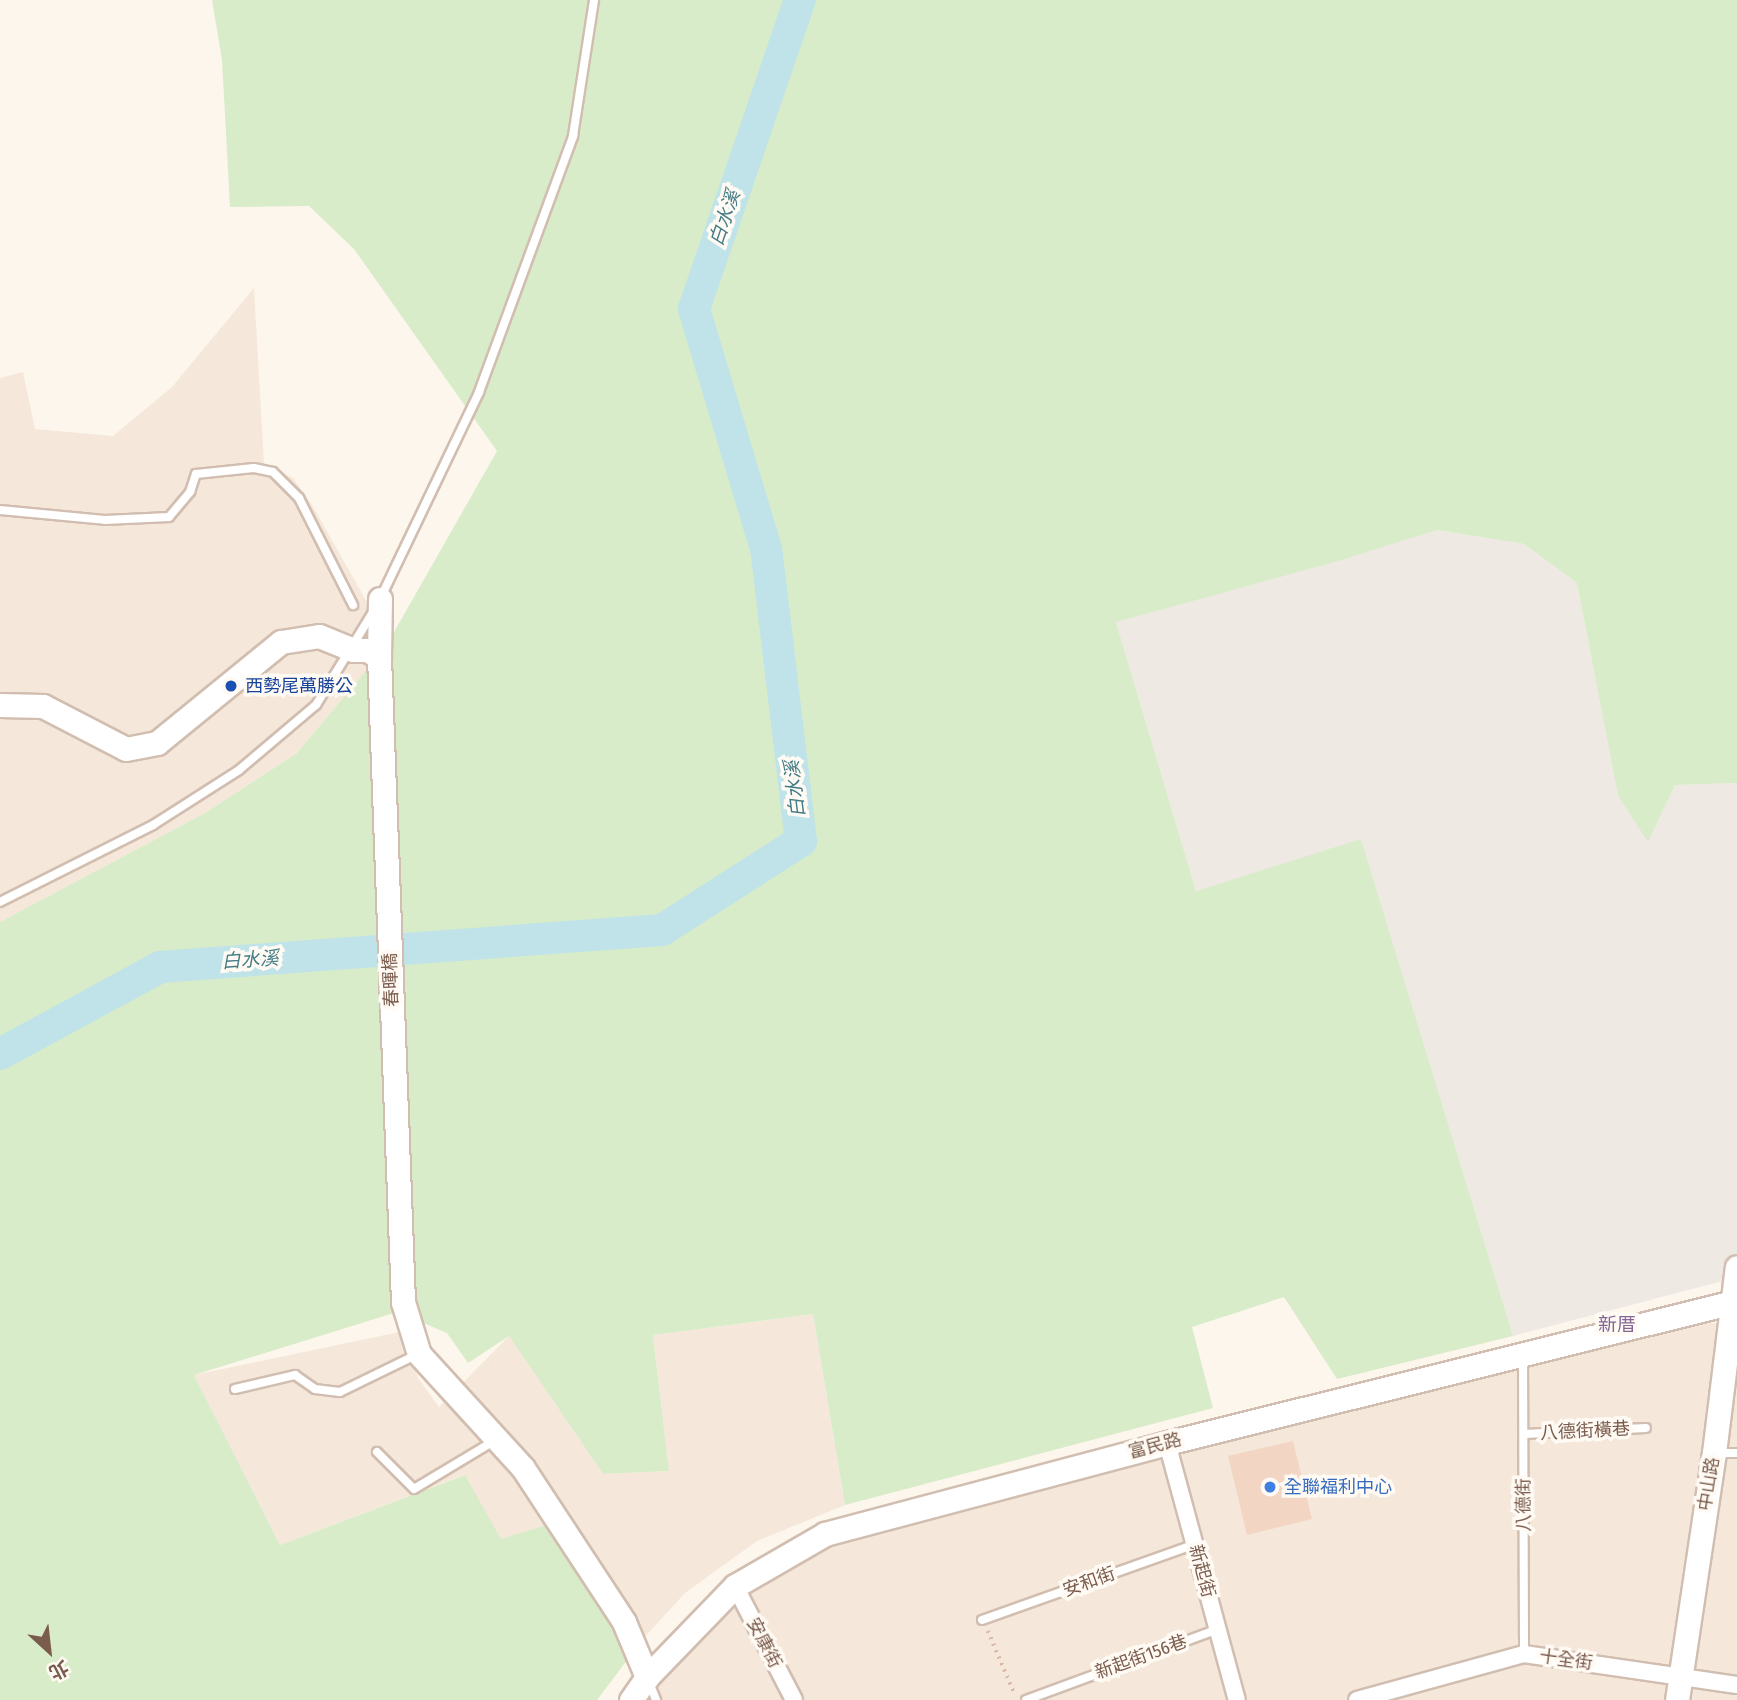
<!DOCTYPE html>
<meta charset="utf-8">
<style>
body{margin:0}
#map{position:relative;width:1737px;height:1700px;overflow:hidden;background:#fdf6ec;font-family:"Fira Sans Condensed","Noto Sans TC",sans-serif}
div>[style]{position:absolute}
.residential>*{inset:0;background:#f5e8da}
.industrial>*{inset:0;background:#efe9e4}
.green>*{inset:0;background:#d8ecc9}
.river>*{height:32px;margin:-16px;padding:0 16px;transform-origin:16px;border-radius:16px;background:#bfe3e8}
.building>*{inset:0;background:#f3d5c3}
.path>*{height:3.5px;margin-top:-1.75px;transform-origin:0;background:repeating-linear-gradient(90deg,#d9b8a5 0 2px,transparent 0 7px)}
.roads{filter:drop-shadow(2px 0 #d1beb0) drop-shadow(-2px 0 #d1beb0) drop-shadow(0 2px #d1beb0) drop-shadow(0 -2px #d1beb0)}
.lane>*{height:8px;margin:-4px;padding:0 4px;transform-origin:4px;border-radius:4px;background:#fff}
.street>*{height:16px;margin:-8px;padding:0 8px;transform-origin:8px;border-radius:8px;background:#fff}
.secondary>*{height:23px;margin:-11.5px;padding:0 11.5px;transform-origin:11.5px;border-radius:11.5px;background:#fff}
.dots>*{width:19px;height:19px;translate:-50% -50%;box-sizing:border-box;border:4px solid #fffaf3;border-radius:50%}
span{translate:-50% -50%;white-space:nowrap;text-align:center;line-height:1.15;-webkit-text-stroke:7px #fffaf3;paint-order:stroke}
.transit-label{font-size:18px;color:#164399}
.left{translate:0 -50%;text-align:left}
.street-label{font-size:18px;color:#7a5c4d}
.shop-label{font-size:18px;color:#366cbe}
.water-label{font-size:19px;color:#437c86;font-style:italic}
.neighbourhood-label{font-size:19px;color:#846695}
.north{position:absolute;left:14px;top:1616px;width:70px;height:70px;-webkit-text-stroke:5px #fffaf3;paint-order:stroke;rotate:153deg;font-size:19px;font-weight:700;line-height:28px;text-align:center;color:#7a5c4d}
.north::after{content:'';display:block;margin:auto;width:24px;height:32px;background:#7a5c4d;clip-path:polygon(50% 0,100% 100%,50% 72%,0 100%)}
</style>
<div id="map">
<div class="residential">
<div style="clip-path:polygon(254px 288px,264px 464px,293px 478px,312px 505px,381px 627px,385px 648px,297px 753px,205px 813px,0 922px,0 378px,23px 372px,35px 429px,113px 436px,172px 387px)"></div>
<div style="clip-path:polygon(813px 1314px,845px 1505px,757px 1541px,685px 1593px,643px 1639px,500px 1539px,464px 1475px,280px 1545px,194px 1375px,404px 1331px,418px 1378px,439px 1407px,509px 1336px,603px 1474px,669px 1471px,653px 1335px)"></div>
<div style="clip-path:polygon(1737px 1322px,1737px 1700px,644px 1700px,664px 1672px,747px 1588px,823px 1545px,1689px 1324px)"></div>
</div>
<div class="industrial">
<div style="clip-path:polygon(1437px 530px,1524px 544px,1577px 583px,1618px 796px,1648px 841px,1675px 785px,1737px 783px,1737px 1281px,1719px 1282px,1513px 1336px,1361px 840px,1196px 891px,1116px 622px)"></div>
</div>
<div class="green">
<div style="clip-path:polygon(212px 0,1737px 0,1737px 783px,1675px 785px,1648px 842px,1618px 796px,1577px 583px,1524px 544px,1437px 530px,1338px 561px,1116px 622px,1196px 891px,1361px 839px,1513px 1336px,1337px 1379px,1284px 1297px,1192px 1327px,1213px 1408px,845px 1505px,813px 1314px,653px 1335px,669px 1471px,603px 1474px,509px 1336px,468px 1363px,447px 1333px,397px 1312px,194px 1375px,280px 1545px,465px 1475px,501px 1539px,563px 1520px,643px 1639px,597px 1700px,0 1700px,0 922px,205px 813px,297px 753px,385px 648px,497px 451px,354px 249px,309px 206px,230px 207px,222px 60px)"></div>
</div>
<div class="river">
<div style="left:0;top:1054px;width:182px;rotate:-28.5deg"></div>
<div style="left:160px;top:967px;width:503px;rotate:-4.22deg"></div>
<div style="left:662px;top:930px;width:165px;rotate:-32.6deg"></div>
<div style="left:801px;top:841px;width:294px;rotate:-96.8deg"></div>
<div style="left:766px;top:549px;width:251px;rotate:-106.7deg"></div>
<div style="left:694px;top:309px;width:327px;rotate:-71.1deg"></div>
</div>
<div class="building">
<div style="clip-path:polygon(1293px 1441px,1312px 1519px,1247px 1535px,1228px 1456px)"></div>
</div>
<div class="path">
<div style="left:988px;top:1631px;width:69px;rotate:67.1deg"></div>
</div>
<div class="roads">
<div class="lane">
<div style="left:0;top:510px;width:105px;rotate:5.4deg"></div>
<div style="left:105px;top:520px;width:64px;rotate:-2.7deg"></div>
<div style="left:169px;top:517px;width:33px;rotate:-50deg"></div>
<div style="left:190px;top:492px;width:19px;rotate:-72deg"></div>
<div style="left:196px;top:474px;width:58px;rotate:-5.9deg"></div>
<div style="left:254px;top:468px;width:19px;rotate:12deg"></div>
<div style="left:273px;top:472px;width:37px;rotate:45deg"></div>
<div style="left:299px;top:498px;width:120px;rotate:63.2deg"></div>
<div style="left:381px;top:597px;width:227px;rotate:-64.4deg"></div>
<div style="left:479px;top:392px;width:273px;rotate:-69.8deg"></div>
<div style="left:573px;top:136px;width:138px;rotate:-81.2deg"></div>
<div style="left:0;top:902px;width:171px;rotate:-26.7deg"></div>
<div style="left:153px;top:825px;width:102px;rotate:-32.6deg"></div>
<div style="left:239px;top:770px;width:101px;rotate:-40.2deg"></div>
<div style="left:316px;top:705px;width:109px;rotate:-58.5deg"></div>
<div style="left:1523px;top:1356px;width:298px;rotate:89.8deg"></div>
<div style="left:235px;top:1389px;width:62px;rotate:-13.1deg"></div>
<div style="left:295px;top:1375px;width:24px;rotate:35deg"></div>
<div style="left:315px;top:1389px;width:25px;rotate:7deg"></div>
<div style="left:340px;top:1392px;width:85px;rotate:-26deg"></div>
<div style="left:1524px;top:1434px;width:122px;rotate:-2.8deg"></div>
<div style="left:377px;top:1452px;width:52px;rotate:45deg"></div>
<div style="left:414px;top:1489px;width:93px;rotate:-31deg"></div>
<div style="left:1715px;top:1453px;width:22px"></div>
<div style="left:982px;top:1620px;width:226px;rotate:-19.6deg"></div>
<div style="left:648px;top:1680px;width:22px;rotate:68deg"></div>
<div style="left:1026px;top:1700px;width:205px;rotate:-20.3deg"></div>
</div>
<div class="street">
<div style="left:1167px;top:1443px;width:266px;rotate:74.8deg"></div>
<div style="left:735px;top:1586px;width:128px;rotate:62.6deg"></div>
<div style="left:1357px;top:1700px;width:173px;rotate:-15.4deg"></div>
<div style="left:1524px;top:1654px;width:215px;rotate:8.3deg"></div>
</div>
<div class="secondary">
<div style="left:380px;top:599px;width:58px;rotate:91deg"></div>
<div style="left:379px;top:657px;width:645px;rotate:87.87deg"></div>
<div style="left:403px;top:1302px;width:54px;rotate:72.9deg"></div>
<div style="left:419px;top:1354px;width:154px;rotate:47.6deg"></div>
<div style="left:523px;top:1468px;width:184px;rotate:56.7deg"></div>
<div style="left:624px;top:1622px;width:60px;rotate:67.3deg"></div>
<div style="left:0;top:705px;width:43px;rotate:1.3deg"></div>
<div style="left:43px;top:706px;width:93px;rotate:27.4deg"></div>
<div style="left:126px;top:749px;width:32px;rotate:-11deg"></div>
<div style="left:157px;top:743px;width:160px;rotate:-39.2deg"></div>
<div style="left:281px;top:642px;width:38px;rotate:-9deg"></div>
<div style="left:319px;top:636px;width:37px;rotate:22deg"></div>
<div style="left:353px;top:650px;width:14px"></div>
<div style="left:367px;top:650px;width:14px;rotate:30deg"></div>
<div style="left:631px;top:1700px;width:28px;rotate:-55deg"></div>
<div style="left:647px;top:1677px;width:127px;rotate:-46deg"></div>
<div style="left:735px;top:1586px;width:104px;rotate:-30deg"></div>
<div style="left:825px;top:1534px;width:354px;rotate:-14.9deg"></div>
<div style="left:1167px;top:1443px;width:587px;rotate:-13.99deg"></div>
<div style="left:1677px;top:1700px;width:250px;rotate:-81.5deg"></div>
<div style="left:1714px;top:1453px;width:187px;rotate:-83deg"></div>
</div>
</div>
<div class="dots">
<div style="left:231px;top:686px;background:#1a4fb4"></div>
<div style="left:1270px;top:1487px;background:#3f7fe0"></div>
</div>
<div class="transit-label">
<span class="left" style="left:245px;top:686px">西勢尾萬勝公</span>
</div>
<div class="street-label">
<span style="left:391px;top:980px;rotate:-92deg">春暉橋</span>
<span style="left:1585px;top:1431px;rotate:-3deg">八德街橫巷</span>
<span style="left:1155px;top:1446px;rotate:-15deg">富民路</span>
<span style="left:1709px;top:1484px;rotate:-81deg">中山路</span>
<span style="left:1524px;top:1505px;rotate:-90deg">八德街</span>
<span style="left:1202px;top:1571px;rotate:75deg">新起街</span>
<span style="left:1089px;top:1582px;rotate:-20deg">安和街</span>
<span style="left:764px;top:1643px;rotate:63deg">安康街</span>
<span style="left:1141px;top:1657px;rotate:-20deg">新起街156巷</span>
<span style="left:1566px;top:1660px;rotate:8deg">十全街</span>
</div>
<div class="shop-label">
<span class="left" style="left:1284px;top:1487px">全聯福利中心</span>
</div>
<div class="water-label">
<span style="left:725px;top:218px;rotate:-71deg">白水溪</span>
<span style="left:795px;top:789px;rotate:-97deg">白水溪</span>
<span style="left:250px;top:960px;rotate:-4deg">白水溪</span>
</div>
<div class="neighbourhood-label">
<span style="left:1617px;top:1325px">新厝</span>
</div>
<div class="north">北</div>
</div>
